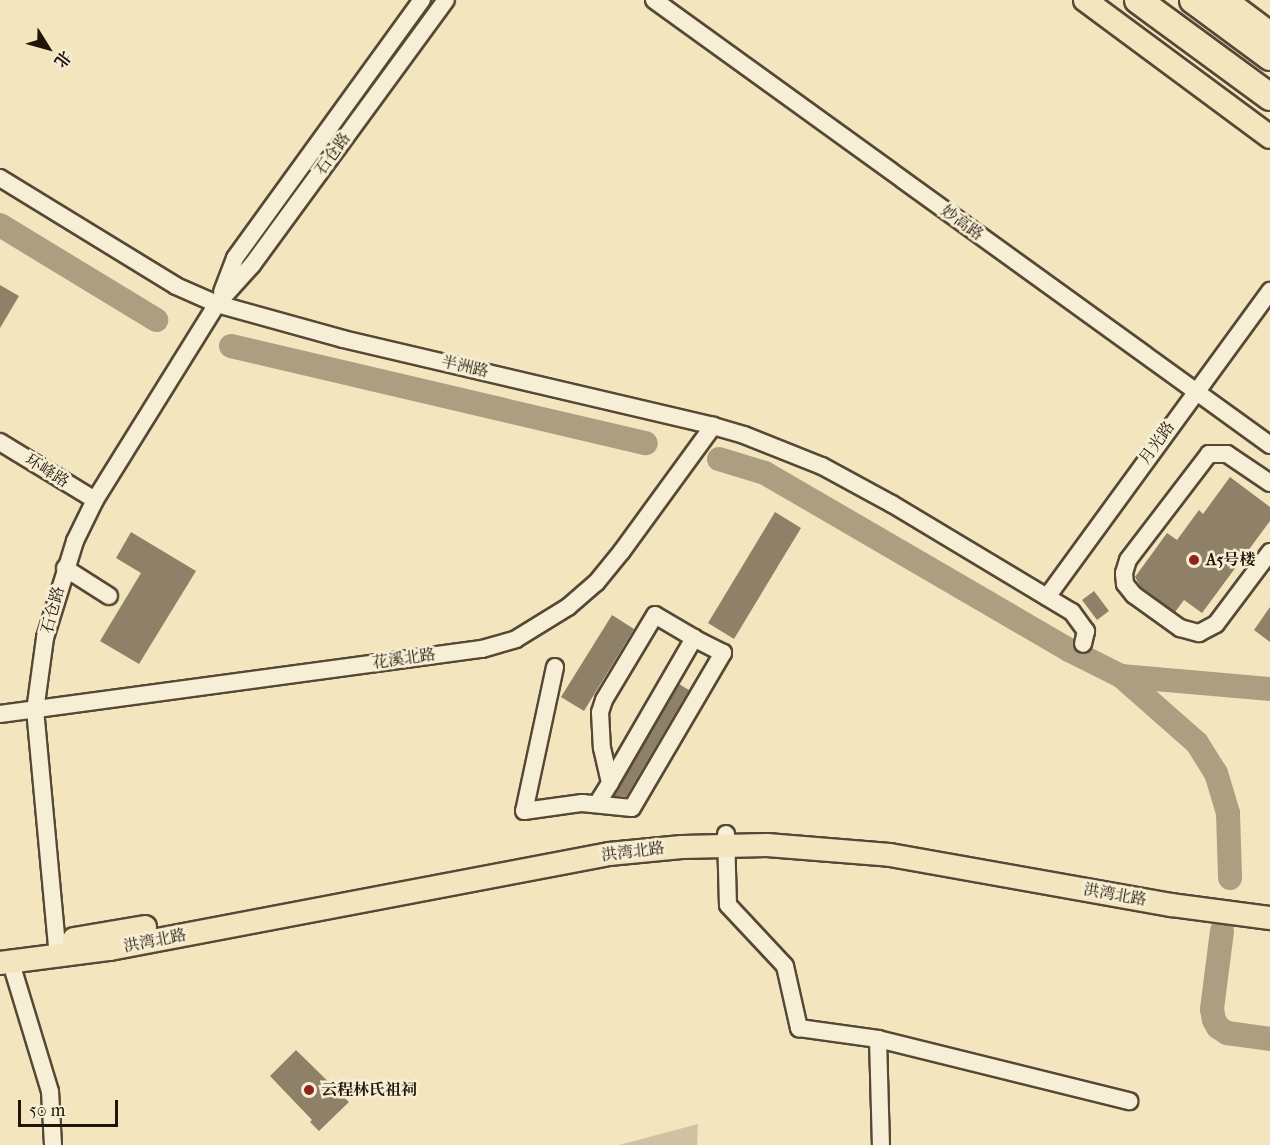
<!DOCTYPE html>
<meta charset="utf-8">
<style>
body{margin:0}
#map{position:relative;width:1270px;height:1145px;overflow:hidden;background:#f3e6bf;font-family:"IM FELL French Canon","Noto Serif SC",serif}
div>[style]{position:absolute}
.green>*{inset:0;background:#d0c2a0}
.river>*{height:24px;margin:-12px;padding:0 12px;transform-origin:12px;border-radius:12px;background:#ac9f81}
.building>*{inset:0;background:#8f8168}
.roads{filter:drop-shadow(2px 0 #574836) drop-shadow(-2px 0 #574836) drop-shadow(0 2px #574836) drop-shadow(0 -2px #574836)}
.minor>*{height:16px;margin:-8px;padding:0 8px;transform-origin:8px;border-radius:8px;background:#f7efd5}
.major>*{height:22px;margin:-11px;padding:0 11px;transform-origin:11px;border-radius:11px;background:#f3e6bf}
.highway>*{height:26px;margin:-13px;padding:0 13px;transform-origin:13px;border-radius:13px;background:#f3e6bf}
.dots>*{width:16px;height:16px;translate:-50% -50%;box-sizing:border-box;border:3px solid #f7efd5;border-radius:50%}
span{translate:-50% -50%;white-space:nowrap;text-align:center;line-height:1.15;-webkit-text-stroke:5px #f7efd5;paint-order:stroke}
.street-label{font-size:16px;color:#231409}
.poi-label{font-size:16px;color:#231409;font-weight:700}
.left{translate:0 -50%;text-align:left}
.north{position:absolute;left:18px;top:18px;width:60px;height:60px;-webkit-text-stroke:4px #f7efd5;paint-order:stroke;rotate:127deg;font-size:16px;font-weight:700;line-height:24px;text-align:center;color:#231409}
.north::after{content:'';display:block;margin:auto;width:21px;height:27px;background:#231409;clip-path:polygon(50% 0,100% 100%,50% 72%,0 100%)}
.scale{position:absolute;left:18px;top:1100px;width:100px;height:27px;box-sizing:border-box;border:3px solid #231409;border-top:0;padding-left:8px;font-size:18px;line-height:21px;white-space:nowrap;color:#231409;-webkit-text-stroke:4px #f7efd5;paint-order:stroke}
</style>
<div id="map">
<div class="green">
<div style="clip-path:polygon(698px 1124px,697px 1145px,619px 1145px)"></div>
</div>
<div class="river">
<div style="left:0;top:225px;width:183px;rotate:31.3deg"></div>
<div style="left:231px;top:346px;width:426px;rotate:13.2deg"></div>
<div style="left:719px;top:459px;width:48px;rotate:16.9deg"></div>
<div style="left:765px;top:473px;width:352px;rotate:30.2deg"></div>
<div style="left:1069px;top:650px;width:58px;rotate:26.6deg"></div>
<div style="left:1121px;top:676px;width:150px;rotate:5deg"></div>
<div style="left:1121px;top:676px;width:101px;rotate:41.4deg"></div>
<div style="left:1197px;top:743px;width:36px;rotate:58deg"></div>
<div style="left:1216px;top:773px;width:42px;rotate:73.3deg"></div>
<div style="left:1228px;top:813px;width:65px;rotate:88.2deg"></div>
<div style="left:1222px;top:931px;width:79px;rotate:97.3deg"></div>
<div style="left:1212px;top:1009px;width:11px;rotate:80deg"></div>
<div style="left:1214px;top:1020px;width:8px;rotate:60deg"></div>
<div style="left:1218px;top:1027px;width:11px;rotate:34deg"></div>
<div style="left:1227px;top:1033px;width:43px;rotate:7.9deg"></div>
</div>
<div class="building">
<div style="clip-path:polygon(0 285px,19px 296px,0 328px)"></div>
<div style="clip-path:polygon(1230px 477px,1270px 507px,1270px 521px,1202px 613px,1184px 600px,1175px 612px,1141px 587px,1135px 577px,1167px 533px,1177px 540px,1199px 510px,1203px 514px)"></div>
<div style="clip-path:polygon(775px 512px,801px 528px,734px 639px,708px 623px)"></div>
<div style="clip-path:polygon(131px 532px,196px 571px,139px 664px,100px 641px,141px 573px,116px 558px)"></div>
<div style="clip-path:polygon(1094px 591px,1109px 611px,1097px 620px,1082px 600px)"></div>
<div style="clip-path:polygon(1270px 607px,1270px 642px,1254px 630px)"></div>
<div style="clip-path:polygon(612px 615px,634px 629px,584px 711px,561px 697px)"></div>
<div style="clip-path:polygon(679px 684px,689px 690px,626px 797px,614px 796px)"></div>
<div style="clip-path:polygon(296px 1050px,349px 1102px,319px 1131px,310px 1122px,312px 1120px,270px 1076px)"></div>
</div>
<div class="roads">
<div class="minor">
<div style="left:654px;top:0;width:760px;rotate:35.84deg"></div>
<div style="left:0;top:178px;width:206px;rotate:31.5deg"></div>
<div style="left:176px;top:286px;width:45px;rotate:23.7deg"></div>
<div style="left:217px;top:304px;width:131px;rotate:15.5deg"></div>
<div style="left:343px;top:339px;width:380px;rotate:13.2deg"></div>
<div style="left:713px;top:426px;width:32px;rotate:16deg"></div>
<div style="left:744px;top:435px;width:84px;rotate:21.7deg"></div>
<div style="left:822px;top:466px;width:80px;rotate:28.5deg"></div>
<div style="left:892px;top:504px;width:210px;rotate:31deg"></div>
<div style="left:1072px;top:612px;width:24px;rotate:54deg"></div>
<div style="left:1086px;top:631px;width:13px;rotate:103deg"></div>
<div style="left:222px;top:292px;width:36px;rotate:-69deg"></div>
<div style="left:235px;top:258px;width:319px;rotate:-54.1deg"></div>
<div style="left:0;top:442px;width:111px;rotate:31.4deg"></div>
<div style="left:1270px;top:483px;width:52px;rotate:-146deg"></div>
<div style="left:1227px;top:454px;width:18px;rotate:180deg"></div>
<div style="left:1209px;top:454px;width:133px;rotate:127.4deg"></div>
<div style="left:1128px;top:560px;width:14px;rotate:107deg"></div>
<div style="left:1124px;top:573px;width:11px;rotate:85deg"></div>
<div style="left:1125px;top:584px;width:14px;rotate:51deg"></div>
<div style="left:1134px;top:595px;width:57px;rotate:35.7deg"></div>
<div style="left:1180px;top:628px;width:20px;rotate:15deg"></div>
<div style="left:1199px;top:633px;width:19px;rotate:-28deg"></div>
<div style="left:1216px;top:624px;width:90px;rotate:-53.1deg"></div>
<div style="left:65px;top:568px;width:52px;rotate:32.5deg"></div>
<div style="left:1047px;top:597px;width:379px;rotate:-53.9deg"></div>
<div style="left:555px;top:667px;width:147px;rotate:102.1deg"></div>
<div style="left:524px;top:811px;width:59px;rotate:-7.9deg"></div>
<div style="left:582px;top:803px;width:50px;rotate:5.7deg"></div>
<div style="left:632px;top:808px;width:180px;rotate:-59.6deg"></div>
<div style="left:723px;top:653px;width:33px;rotate:-153deg"></div>
<div style="left:0;top:714px;width:486px;rotate:-7.7deg"></div>
<div style="left:482px;top:649px;width:35px;rotate:-16deg"></div>
<div style="left:516px;top:639px;width:61px;rotate:-31.6deg"></div>
<div style="left:568px;top:607px;width:37px;rotate:-41deg"></div>
<div style="left:596px;top:583px;width:41px;rotate:-50.9deg"></div>
<div style="left:622px;top:551px;width:155px;rotate:-53.9deg"></div>
<div style="left:597px;top:804px;width:25px;rotate:-58deg"></div>
<div style="left:610px;top:783px;width:168px;rotate:-59.9deg"></div>
<div style="left:694px;top:638px;width:45px;rotate:-149.5deg"></div>
<div style="left:655px;top:615px;width:99px;rotate:121deg"></div>
<div style="left:604px;top:700px;width:13px;rotate:108deg"></div>
<div style="left:600px;top:712px;width:36px;rotate:87deg"></div>
<div style="left:602px;top:748px;width:36px;rotate:77deg"></div>
<div style="left:726px;top:834px;width:71px;rotate:88.4deg"></div>
<div style="left:728px;top:905px;width:83px;rotate:46.9deg"></div>
<div style="left:785px;top:966px;width:64px;rotate:77.3deg"></div>
<div style="left:799px;top:1028px;width:80px;rotate:7.9deg"></div>
<div style="left:878px;top:1039px;width:259px;rotate:13.9deg"></div>
<div style="left:58px;top:957px;width:247px;rotate:-95.3deg"></div>
<div style="left:35px;top:711px;width:74px;rotate:-82.2deg"></div>
<div style="left:45px;top:638px;width:102px;rotate:-72.8deg"></div>
<div style="left:75px;top:541px;width:46px;rotate:-64deg"></div>
<div style="left:95px;top:500px;width:231px;rotate:-58.1deg"></div>
<div style="left:217px;top:304px;width:52px;rotate:-48.1deg"></div>
<div style="left:252px;top:265px;width:328px;rotate:-53.8deg"></div>
<div style="left:11px;top:963px;width:134px;rotate:73.1deg"></div>
<div style="left:50px;top:1091px;width:54px;rotate:86.8deg"></div>
<div style="left:878px;top:1039px;width:106px;rotate:88.4deg"></div>
</div>
<div class="major">
<div style="left:1085px;top:0;width:230px;rotate:36.5deg"></div>
<div style="left:1226px;top:0;width:55px;rotate:36.9deg"></div>
<div style="left:74px;top:939px;width:72px;rotate:-9.6deg"></div>
<div style="left:0;top:963px;width:111px;rotate:-7.3deg"></div>
<div style="left:110px;top:949px;width:508px;rotate:-10.78deg"></div>
<div style="left:609px;top:854px;width:73px;rotate:-5.5deg"></div>
<div style="left:682px;top:847px;width:85px;rotate:-1.3deg"></div>
<div style="left:767px;top:845px;width:123px;rotate:4.6deg"></div>
<div style="left:890px;top:855px;width:286px;rotate:10.1deg"></div>
<div style="left:1172px;top:905px;width:99px;rotate:7.6deg"></div>
</div>
<div class="highway">
<div style="left:1138px;top:0;width:164px;rotate:36.3deg"></div>
<div style="left:1193px;top:0;width:96px;rotate:36.5deg"></div>
</div>
</div>
<div class="dots">
<div style="left:1194px;top:560px;background:#8f2418"></div>
<div style="left:309px;top:1090px;background:#8f2418"></div>
</div>
<div class="street-label">
<span style="left:333px;top:154px;rotate:-54deg">石仓路</span>
<span style="left:962px;top:223px;rotate:36deg">妙高路</span>
<span style="left:465px;top:367px;rotate:13deg">半洲路</span>
<span style="left:1157px;top:443px;rotate:-54deg">月光路</span>
<span style="left:47px;top:471px;rotate:32deg">环峰路</span>
<span style="left:53px;top:610px;rotate:-75deg">石仓路</span>
<span style="left:404px;top:659px;rotate:-8deg">花溪北路</span>
<span style="left:633px;top:852px;rotate:-7deg">洪湾北路</span>
<span style="left:1115px;top:895px;rotate:10deg">洪湾北路</span>
<span style="left:155px;top:941px;rotate:-11deg">洪湾北路</span>
</div>
<div class="poi-label">
<span class="left" style="left:1206px;top:560px">A5号楼</span>
<span class="left" style="left:321px;top:1090px">云程林氏祖祠</span>
</div>
<div class="north">北</div>
<div class="scale">50 m</div>
</div>
